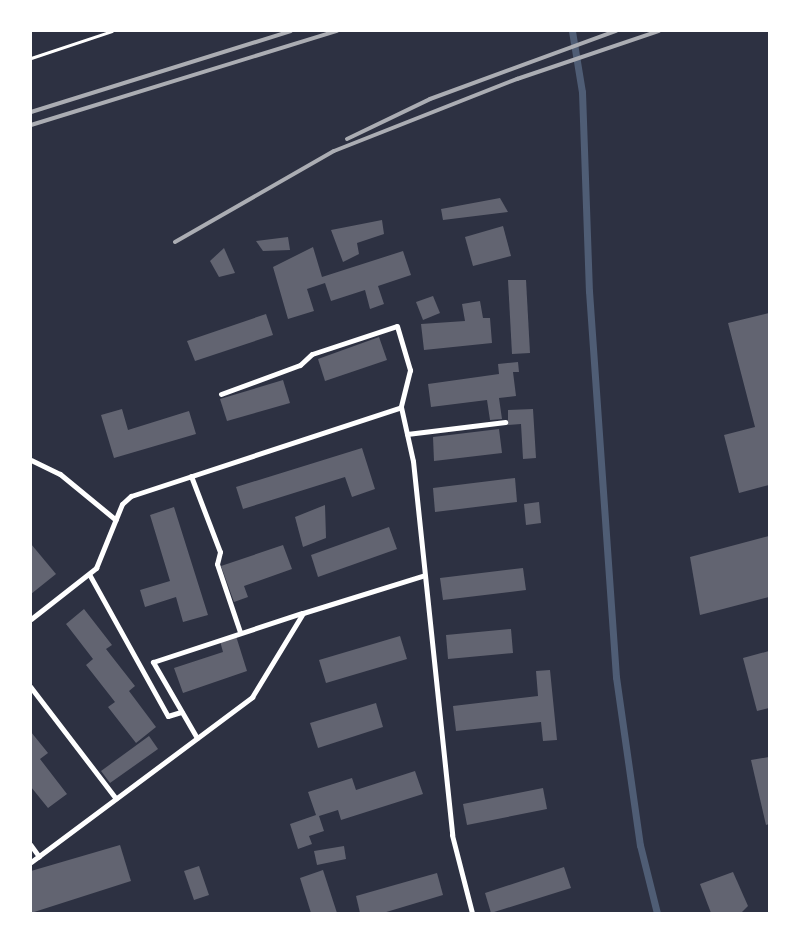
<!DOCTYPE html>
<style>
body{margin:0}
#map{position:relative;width:800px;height:944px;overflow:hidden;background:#2d3142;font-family:"Fira Sans",sans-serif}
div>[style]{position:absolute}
.stream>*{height:7px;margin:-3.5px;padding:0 3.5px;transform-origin:3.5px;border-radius:3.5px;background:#4f5d75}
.building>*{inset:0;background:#626471}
.path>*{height:3px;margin:-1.5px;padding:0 1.5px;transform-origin:1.5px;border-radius:1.5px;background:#fff}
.pedestrian>*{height:4.5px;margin:-2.25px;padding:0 2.25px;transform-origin:2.25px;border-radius:2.25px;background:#fff}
.minor>*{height:5px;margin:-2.5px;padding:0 2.5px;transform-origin:2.5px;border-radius:2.5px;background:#fff}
.rail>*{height:4px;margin:-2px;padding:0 2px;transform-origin:2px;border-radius:2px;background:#abadb3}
span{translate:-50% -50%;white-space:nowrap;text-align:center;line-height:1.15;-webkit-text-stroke:5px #fff;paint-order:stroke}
.frame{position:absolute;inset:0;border:32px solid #fff;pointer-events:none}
</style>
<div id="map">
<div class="stream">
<div style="left:572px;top:31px;width:62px;rotate:80.7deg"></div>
<div style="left:582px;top:92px;width:199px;rotate:88deg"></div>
<div style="left:589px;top:291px;width:387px;rotate:86deg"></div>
<div style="left:616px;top:677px;width:170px;rotate:81.9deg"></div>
<div style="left:640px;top:845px;width:70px;rotate:76deg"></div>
</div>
<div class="building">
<div style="clip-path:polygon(500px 198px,508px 212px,443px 220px,441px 209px)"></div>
<div style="clip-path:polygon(382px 220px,384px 234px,357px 243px,359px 254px,343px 262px,331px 230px)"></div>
<div style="clip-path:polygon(503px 226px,511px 256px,473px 266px,465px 237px)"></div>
<div style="clip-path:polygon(288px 237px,290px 250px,263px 251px,256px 241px)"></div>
<div style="clip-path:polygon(313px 247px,322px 277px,403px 251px,411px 275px,378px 286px,384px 304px,370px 309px,365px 290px,331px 301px,325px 283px,307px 289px,314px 311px,288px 319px,273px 267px)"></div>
<div style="clip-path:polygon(224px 248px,235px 273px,219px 277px,210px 261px)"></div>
<div style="clip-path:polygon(508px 280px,526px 280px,530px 353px,512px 354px)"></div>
<div style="clip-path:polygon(433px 296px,440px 313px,423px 320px,416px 302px)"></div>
<div style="clip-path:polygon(480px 301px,483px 318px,490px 318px,492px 343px,424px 350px,421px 324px,465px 321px,462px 304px)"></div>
<div style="clip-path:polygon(769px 313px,769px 485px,739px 493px,724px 435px,755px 427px,728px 323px)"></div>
<div style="clip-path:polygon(266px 314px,273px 335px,195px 361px,187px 341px)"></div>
<div style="clip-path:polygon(379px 337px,387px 360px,325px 381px,318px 359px)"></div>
<div style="clip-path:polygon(518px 362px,519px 372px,513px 372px,516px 396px,499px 398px,502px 419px,490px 420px,487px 400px,431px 407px,428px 384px,499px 374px,498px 364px)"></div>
<div style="clip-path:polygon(283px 380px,290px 403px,227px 421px,220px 399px)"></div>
<div style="clip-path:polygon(122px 409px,128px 430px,189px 411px,196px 434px,114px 458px,101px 415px)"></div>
<div style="clip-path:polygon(533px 409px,536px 458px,523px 459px,521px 424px,508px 425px,508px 410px)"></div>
<div style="clip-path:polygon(499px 429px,502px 453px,434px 461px,433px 437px)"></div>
<div style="clip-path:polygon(362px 448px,375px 489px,352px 497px,345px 477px,243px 509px,236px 487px)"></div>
<div style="clip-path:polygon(515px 478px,517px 502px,435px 512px,433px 488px)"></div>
<div style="clip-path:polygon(539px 502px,541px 523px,526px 525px,524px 504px)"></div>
<div style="clip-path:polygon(325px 505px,326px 538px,303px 547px,295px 517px)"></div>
<div style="clip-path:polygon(174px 507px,208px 615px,183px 622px,176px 597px,145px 607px,140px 590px,170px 581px,150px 515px)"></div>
<div style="clip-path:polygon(389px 527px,397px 549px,318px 577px,311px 555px)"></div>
<div style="clip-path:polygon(769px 536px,769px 597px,700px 615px,690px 557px)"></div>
<div style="clip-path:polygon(31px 544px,56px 574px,31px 594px)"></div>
<div style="clip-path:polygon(283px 545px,292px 569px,244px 586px,248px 597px,234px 602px,221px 566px)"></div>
<div style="clip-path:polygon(523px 568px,526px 590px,443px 600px,440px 578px)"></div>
<div style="clip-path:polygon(84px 609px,112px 645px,106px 649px,135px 686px,129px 691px,156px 727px,136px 743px,108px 707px,115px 702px,86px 665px,93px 659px,66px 624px)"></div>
<div style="clip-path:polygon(511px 629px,513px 653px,448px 659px,446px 635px)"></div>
<div style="clip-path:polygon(236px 636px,247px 671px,183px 693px,174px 668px,223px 652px,220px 641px)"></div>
<div style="clip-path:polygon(400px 636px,407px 659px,326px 683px,319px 660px)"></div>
<div style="clip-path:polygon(769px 651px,769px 708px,757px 711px,743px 658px)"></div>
<div style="clip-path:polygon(550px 670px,557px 740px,543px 741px,541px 722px,456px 731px,453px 706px,538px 696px,536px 671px)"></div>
<div style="clip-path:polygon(376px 703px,383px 727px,318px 748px,310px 723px)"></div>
<div style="clip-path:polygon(31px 732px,48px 753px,40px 759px,67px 794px,48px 808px,31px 787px)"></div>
<div style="clip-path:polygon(149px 736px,158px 749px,110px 783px,101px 771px)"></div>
<div style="clip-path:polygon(769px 757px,769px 824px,766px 825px,751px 760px)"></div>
<div style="clip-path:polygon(415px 771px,423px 794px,341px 820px,338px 810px,319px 816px,324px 831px,309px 836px,312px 844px,298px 849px,290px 824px,316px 815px,308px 792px,352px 778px,356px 790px)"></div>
<div style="clip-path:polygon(543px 788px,547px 809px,467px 825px,463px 804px)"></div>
<div style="clip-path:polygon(120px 845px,131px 881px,31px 913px,31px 871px)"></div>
<div style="clip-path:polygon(344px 846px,346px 859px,317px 865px,314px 851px)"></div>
<div style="clip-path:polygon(199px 866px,209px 895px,194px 900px,184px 871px)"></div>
<div style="clip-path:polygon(564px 867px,571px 888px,491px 913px,485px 893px)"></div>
<div style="clip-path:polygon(323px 870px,337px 913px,311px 913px,300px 878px)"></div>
<div style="clip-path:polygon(733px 872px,748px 906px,741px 913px,711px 913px,700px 884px)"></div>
<div style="clip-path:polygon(437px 873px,443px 895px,383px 913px,360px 913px,356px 896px)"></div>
</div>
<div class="path">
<div style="left:31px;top:58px;width:85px;rotate:-18.4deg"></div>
</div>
<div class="pedestrian">
<div style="left:90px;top:575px;width:161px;rotate:61deg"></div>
<div style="left:168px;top:716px;width:14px;rotate:-17deg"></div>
<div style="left:31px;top:687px;width:140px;rotate:52.6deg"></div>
<div style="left:31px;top:845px;width:14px;rotate:54deg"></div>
</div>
<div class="minor">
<div style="left:221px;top:394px;width:84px;rotate:-20.2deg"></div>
<div style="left:300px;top:365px;width:16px;rotate:-43deg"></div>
<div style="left:312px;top:354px;width:89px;rotate:-18.2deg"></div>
<div style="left:397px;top:326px;width:46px;rotate:73.5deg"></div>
<div style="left:410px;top:370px;width:38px;rotate:104deg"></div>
<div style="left:401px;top:407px;width:55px;rotate:77.5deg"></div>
<div style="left:413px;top:461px;width:376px;rotate:84deg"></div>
<div style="left:452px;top:835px;width:81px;rotate:75.6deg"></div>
<div style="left:407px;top:434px;width:99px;rotate:-7deg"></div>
<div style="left:31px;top:460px;width:32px;rotate:26deg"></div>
<div style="left:60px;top:474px;width:72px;rotate:39.4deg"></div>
<div style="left:191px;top:476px;width:81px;rotate:69.1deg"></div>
<div style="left:220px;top:552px;width:12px;rotate:104deg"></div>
<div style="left:217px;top:564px;width:72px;rotate:71.3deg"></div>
<div style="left:31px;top:619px;width:83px;rotate:-38.1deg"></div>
<div style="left:96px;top:568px;width:69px;rotate:-67.9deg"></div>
<div style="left:122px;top:504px;width:12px;rotate:-42deg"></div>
<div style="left:131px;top:496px;width:284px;rotate:-18.2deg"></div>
<div style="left:197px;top:738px;width:88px;rotate:-120.1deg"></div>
<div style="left:153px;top:662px;width:157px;rotate:-18.2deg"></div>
<div style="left:31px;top:862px;width:276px;rotate:-36.7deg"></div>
<div style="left:252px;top:697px;width:98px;rotate:-58.7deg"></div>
<div style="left:303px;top:613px;width:125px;rotate:-17.3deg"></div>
</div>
<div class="rail">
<div style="left:31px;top:112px;width:272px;rotate:-17.3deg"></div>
<div style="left:31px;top:125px;width:320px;rotate:-17.1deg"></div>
<div style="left:347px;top:139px;width:92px;rotate:-25.7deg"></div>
<div style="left:430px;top:99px;width:198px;rotate:-20.1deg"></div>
<div style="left:175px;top:242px;width:183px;rotate:-29.8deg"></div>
<div style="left:334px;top:151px;width:197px;rotate:-21.5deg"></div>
<div style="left:517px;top:79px;width:150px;rotate:-18.7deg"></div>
</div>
<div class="frame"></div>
</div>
